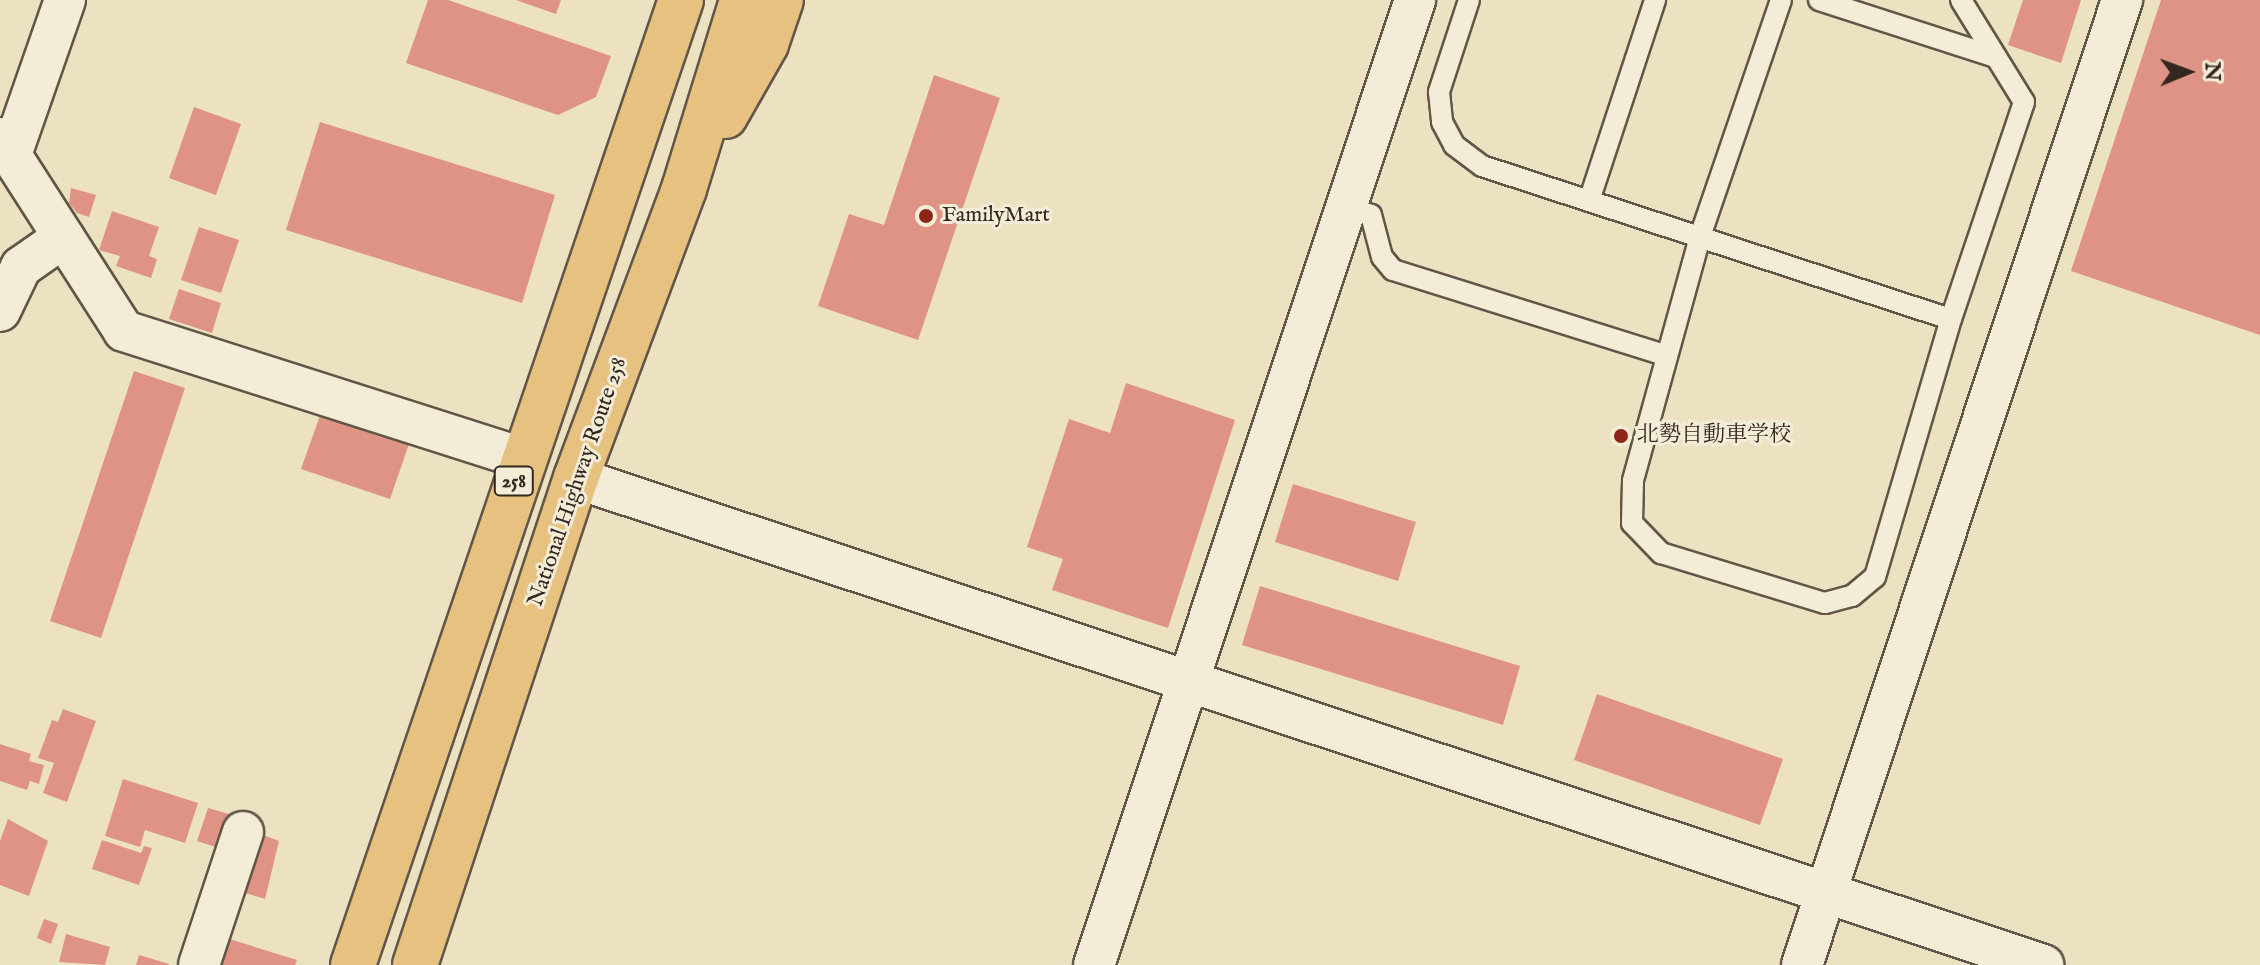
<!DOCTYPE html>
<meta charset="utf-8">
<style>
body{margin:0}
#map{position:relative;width:2260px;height:965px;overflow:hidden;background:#ece2c1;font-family:"IM FELL English","Noto Serif JP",serif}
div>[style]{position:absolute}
.building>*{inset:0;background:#de9384}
.roads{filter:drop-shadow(2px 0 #615648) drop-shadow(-2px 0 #615648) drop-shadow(0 2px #615648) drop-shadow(0 -2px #615648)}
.service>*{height:20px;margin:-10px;padding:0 10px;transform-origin:10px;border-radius:10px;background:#f3ecd7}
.minor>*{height:40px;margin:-20px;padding:0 20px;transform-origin:20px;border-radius:20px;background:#f3ecd7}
.trunk>*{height:44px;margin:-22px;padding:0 22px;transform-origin:22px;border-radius:22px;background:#e6c180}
.dots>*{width:22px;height:22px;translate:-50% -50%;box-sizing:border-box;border:4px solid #f3ecd7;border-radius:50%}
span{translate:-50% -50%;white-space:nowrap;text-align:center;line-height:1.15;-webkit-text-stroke:6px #f3ecd7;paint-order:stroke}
.shield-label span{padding:2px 6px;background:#f3ecd7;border:2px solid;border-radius:6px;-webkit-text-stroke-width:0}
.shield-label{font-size:20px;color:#332720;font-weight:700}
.poi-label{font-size:22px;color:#332720}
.left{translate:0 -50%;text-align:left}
.street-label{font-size:22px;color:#332720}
.north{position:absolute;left:2148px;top:32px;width:80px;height:80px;-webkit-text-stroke:6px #f3ecd7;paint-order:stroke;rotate:89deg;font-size:22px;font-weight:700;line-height:32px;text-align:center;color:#332720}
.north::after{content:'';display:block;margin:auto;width:28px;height:36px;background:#332720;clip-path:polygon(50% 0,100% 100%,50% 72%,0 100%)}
</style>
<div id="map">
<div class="building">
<div style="clip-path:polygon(428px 0,448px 0,611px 56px,596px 97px,558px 115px,406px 63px)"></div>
<div style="clip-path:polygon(516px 0,561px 0,556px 14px)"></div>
<div style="clip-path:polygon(2023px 0,2081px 0,2061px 63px,2008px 45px)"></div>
<div style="clip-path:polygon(2161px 0,2260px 0,2260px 335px,2071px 271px)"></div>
<div style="clip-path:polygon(934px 75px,1000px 98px,918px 340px,818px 306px,849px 214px,884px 225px)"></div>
<div style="clip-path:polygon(194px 107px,241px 124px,216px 195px,169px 178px)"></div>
<div style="clip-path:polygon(320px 122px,555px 195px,522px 303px,286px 230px)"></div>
<div style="clip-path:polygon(71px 188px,96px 195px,89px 217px,77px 213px,69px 203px)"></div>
<div style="clip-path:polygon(112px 211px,159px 227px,149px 256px,157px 259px,151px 278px,116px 266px,120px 256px,99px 250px)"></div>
<div style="clip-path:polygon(199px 227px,239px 240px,221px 293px,181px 280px)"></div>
<div style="clip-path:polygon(179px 289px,221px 303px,212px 333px,169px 319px)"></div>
<div style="clip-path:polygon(134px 371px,185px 388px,101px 638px,50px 621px)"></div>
<div style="clip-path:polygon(1126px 383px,1235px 420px,1168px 628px,1052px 590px,1063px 559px,1027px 547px,1069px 419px,1110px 433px)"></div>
<div style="clip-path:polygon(322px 410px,410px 441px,390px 499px,301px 469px)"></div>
<div style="clip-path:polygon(1293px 484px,1416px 522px,1398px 581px,1275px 542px)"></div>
<div style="clip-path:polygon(1260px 586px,1520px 666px,1503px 725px,1242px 645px)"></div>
<div style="clip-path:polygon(1597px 694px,1783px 759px,1760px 825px,1574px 760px)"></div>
<div style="clip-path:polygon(63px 709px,96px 721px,67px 802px,43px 793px,54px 763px,38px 758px,52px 720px,58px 722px)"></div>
<div style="clip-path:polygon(0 744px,31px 754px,29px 761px,44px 765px,39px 784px,30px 781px,27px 790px,0 781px)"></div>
<div style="clip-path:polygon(123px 779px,198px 803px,185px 843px,145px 830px,140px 847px,105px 836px)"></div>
<div style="clip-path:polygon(208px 808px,229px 814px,219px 848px,197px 841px)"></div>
<div style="clip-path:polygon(8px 819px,48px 841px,29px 896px,0 885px,0 841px)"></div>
<div style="clip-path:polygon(258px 833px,279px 841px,265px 899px,239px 891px)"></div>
<div style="clip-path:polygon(102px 840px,141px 853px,144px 846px,152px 848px,139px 885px,92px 869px)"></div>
<div style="clip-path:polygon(44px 919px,58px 924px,51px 944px,37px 938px)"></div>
<div style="clip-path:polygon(66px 934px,110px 947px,105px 965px,59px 962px)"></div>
<div style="clip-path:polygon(223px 937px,297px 960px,295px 965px,214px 965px)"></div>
<div style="clip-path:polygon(139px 955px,169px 964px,169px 965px,136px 965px)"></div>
</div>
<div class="roads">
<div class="service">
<div style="left:1469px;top:0;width:97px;rotate:108.1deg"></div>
<div style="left:1439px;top:92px;width:30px;rotate:84deg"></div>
<div style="left:1442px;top:122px;width:26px;rotate:62deg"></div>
<div style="left:1454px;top:145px;width:35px;rotate:37deg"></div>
<div style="left:1482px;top:166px;width:493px;rotate:18.1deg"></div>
<div style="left:1781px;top:0;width:250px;rotate:108.9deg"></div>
<div style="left:1700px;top:237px;width:253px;rotate:105.4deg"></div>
<div style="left:1633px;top:481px;width:42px;rotate:91.4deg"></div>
<div style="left:1632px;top:523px;width:42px;rotate:46deg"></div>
<div style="left:1661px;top:553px;width:171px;rotate:17deg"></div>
<div style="left:1825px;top:603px;width:28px;rotate:-15deg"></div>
<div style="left:1852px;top:596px;width:30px;rotate:-40deg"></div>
<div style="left:1875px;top:577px;width:269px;rotate:-73.6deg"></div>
<div style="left:1951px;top:319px;width:229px;rotate:-71.4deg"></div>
<div style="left:2024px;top:102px;width:120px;rotate:-121.7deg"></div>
<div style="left:1819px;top:0;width:186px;rotate:17.9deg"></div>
<div style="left:1589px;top:201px;width:212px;rotate:-71.8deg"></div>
<div style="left:1345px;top:207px;width:27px;rotate:17deg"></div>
<div style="left:1371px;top:215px;width:43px;rotate:75.3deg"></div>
<div style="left:1382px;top:257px;width:17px;rotate:50deg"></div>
<div style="left:1393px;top:270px;width:287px;rotate:17.4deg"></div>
</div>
<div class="minor">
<div style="left:0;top:138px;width:229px;rotate:57.3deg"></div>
<div style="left:124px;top:331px;width:418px;rotate:17.7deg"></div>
<div style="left:11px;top:155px;width:164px;rotate:-70.8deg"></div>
<div style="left:0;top:311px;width:49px;rotate:-64.5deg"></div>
<div style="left:21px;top:267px;width:52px;rotate:-34.9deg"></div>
<div style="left:576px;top:478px;width:1546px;rotate:18.36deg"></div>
<div style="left:199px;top:965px;width:140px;rotate:-71.7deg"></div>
<div style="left:1094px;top:965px;width:1017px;rotate:-71.6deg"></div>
<div style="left:1802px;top:965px;width:1017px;rotate:-71.65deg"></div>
</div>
<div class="trunk">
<div style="left:725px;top:116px;width:83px;rotate:-60.3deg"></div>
<div style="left:766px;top:44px;width:46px;rotate:-71.2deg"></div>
<div style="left:353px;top:965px;width:1019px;rotate:-71.23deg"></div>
<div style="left:415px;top:965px;width:513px;rotate:-71.71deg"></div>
<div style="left:576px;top:478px;width:309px;rotate:-69.5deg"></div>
<div style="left:684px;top:189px;width:198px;rotate:-72.9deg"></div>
</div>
</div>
<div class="dots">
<div style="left:926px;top:216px;background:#8f2418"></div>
<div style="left:1621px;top:436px;background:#8f2418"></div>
</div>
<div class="shield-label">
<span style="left:514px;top:481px">258</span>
</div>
<div class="poi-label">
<span class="left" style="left:942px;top:216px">FamilyMart</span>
<span class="left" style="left:1637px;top:436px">北勢自動車学校</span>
</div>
<div class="street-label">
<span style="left:578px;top:482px;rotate:-71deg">National Highway Route 258</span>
</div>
<div class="north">N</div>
</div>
